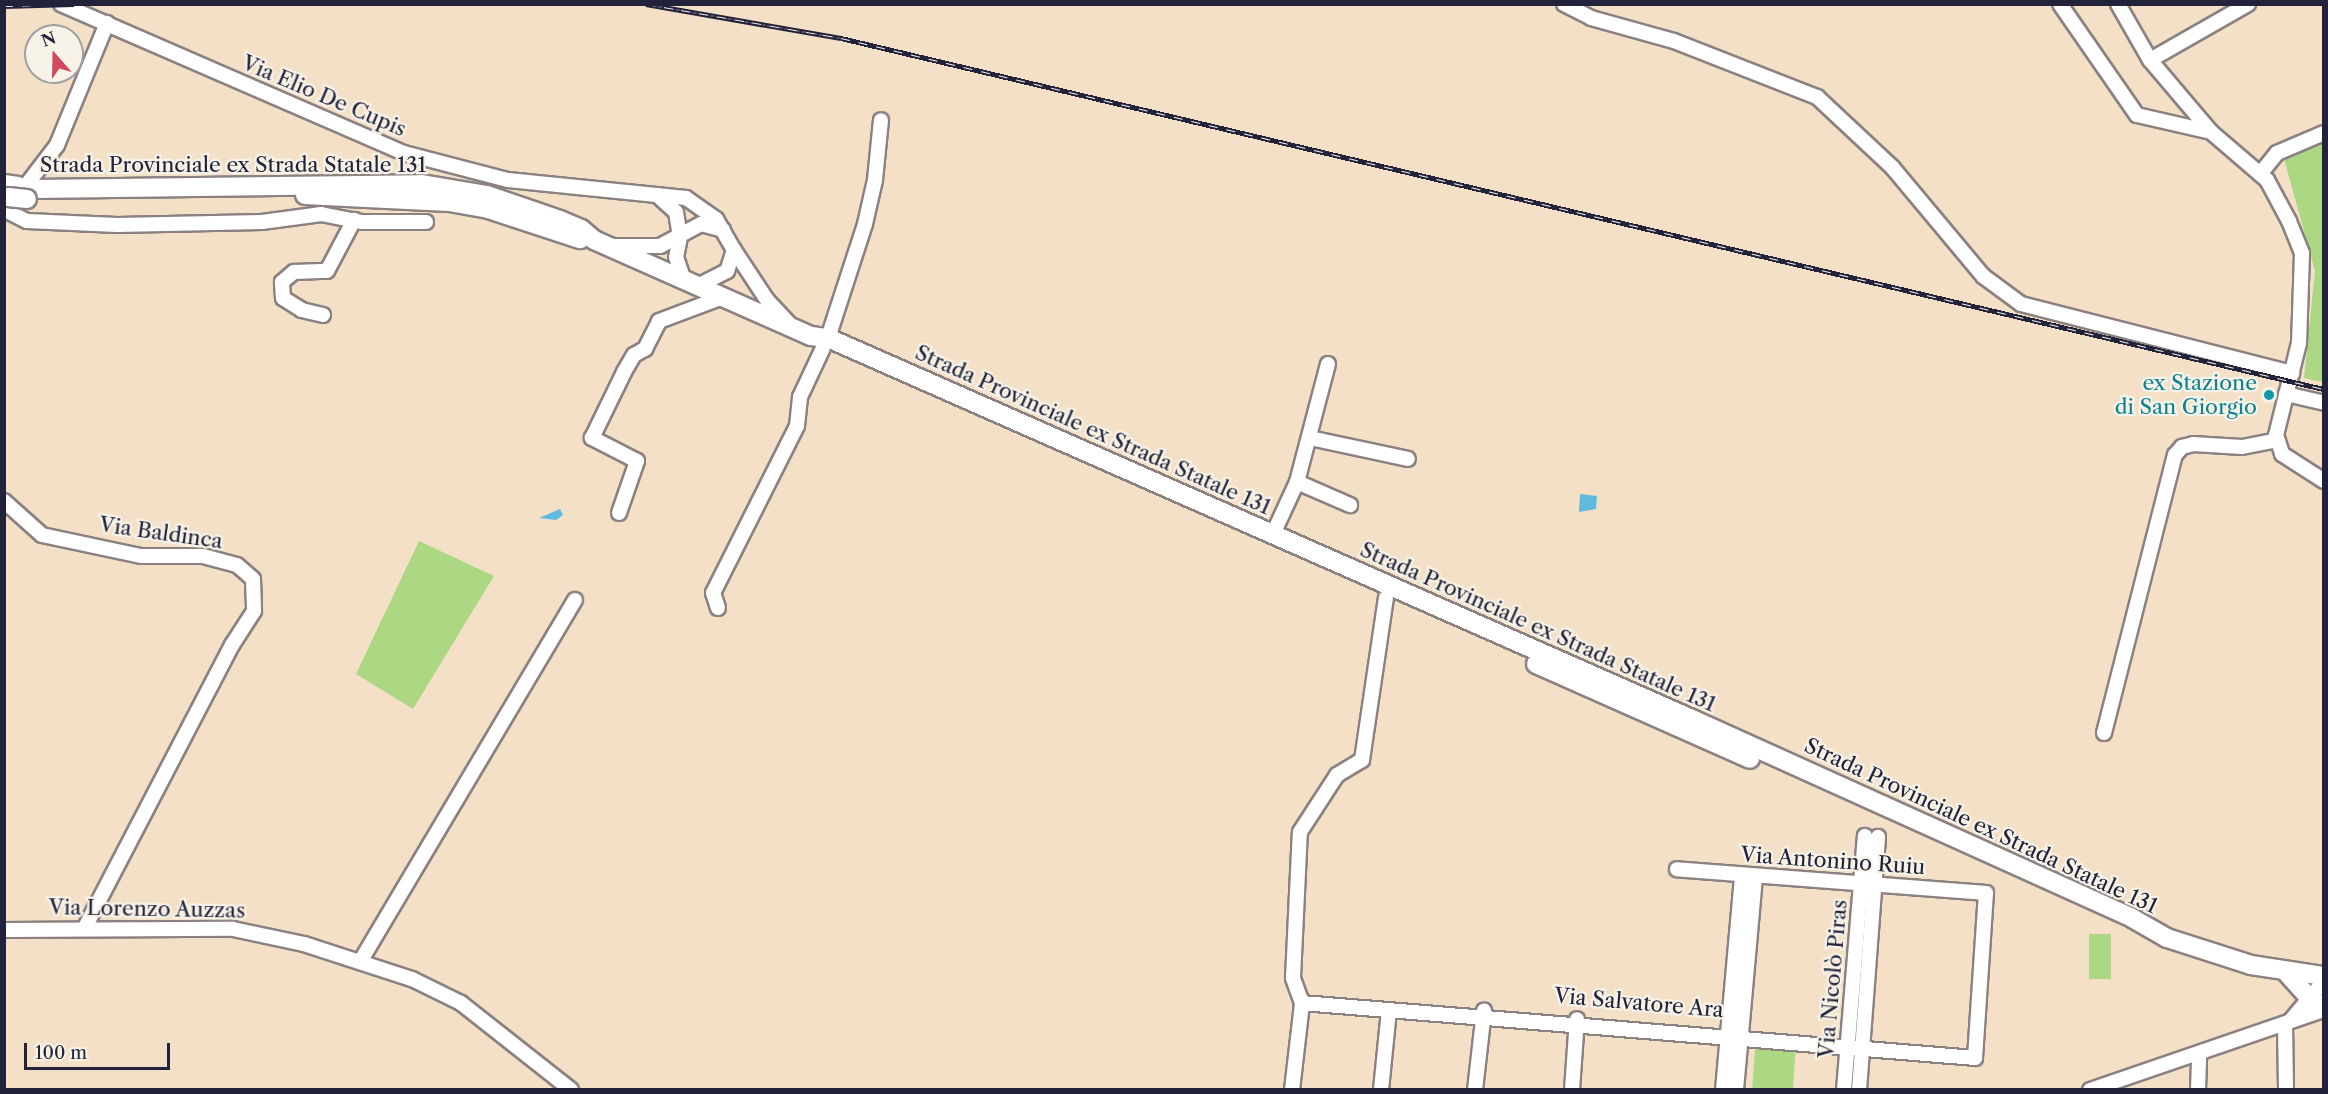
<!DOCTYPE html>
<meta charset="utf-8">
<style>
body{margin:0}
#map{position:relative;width:2328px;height:1094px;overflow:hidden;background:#f4e0c7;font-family:"Libre Caslon Text",serif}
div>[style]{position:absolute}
.green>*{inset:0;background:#acd783}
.water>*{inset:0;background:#60bade}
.roads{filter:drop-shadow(2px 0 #8b8181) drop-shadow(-2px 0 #8b8181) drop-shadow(0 2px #8b8181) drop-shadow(0 -2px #8b8181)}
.minor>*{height:14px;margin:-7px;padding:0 7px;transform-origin:7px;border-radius:7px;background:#fff}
.major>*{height:18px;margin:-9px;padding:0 9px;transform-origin:9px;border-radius:9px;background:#fff}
.rail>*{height:5px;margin-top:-2.5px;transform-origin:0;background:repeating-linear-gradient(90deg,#f7f3e8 0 9px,#22223b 0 18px);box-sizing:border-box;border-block:2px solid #22223b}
.bridges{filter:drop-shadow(2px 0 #8b8181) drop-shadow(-2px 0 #8b8181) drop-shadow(0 2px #8b8181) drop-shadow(0 -2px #8b8181)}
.major-bridge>*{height:18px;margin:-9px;padding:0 9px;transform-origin:9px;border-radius:9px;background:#fff}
.dots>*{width:16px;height:16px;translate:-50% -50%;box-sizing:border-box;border:3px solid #f7f3e8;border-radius:50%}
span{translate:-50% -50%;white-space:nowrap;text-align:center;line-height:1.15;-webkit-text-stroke:4.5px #f7f3e8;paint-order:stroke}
.street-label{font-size:21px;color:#22223b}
.culture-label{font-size:21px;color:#0d838f}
.right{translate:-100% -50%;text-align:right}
.frame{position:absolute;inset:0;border:6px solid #22223b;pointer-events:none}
.north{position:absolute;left:24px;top:24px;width:60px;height:60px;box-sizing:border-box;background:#f7f3e8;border:2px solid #a29fa3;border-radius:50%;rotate:340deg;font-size:16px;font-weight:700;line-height:24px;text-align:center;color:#22223b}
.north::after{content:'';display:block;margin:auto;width:21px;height:27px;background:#d1495b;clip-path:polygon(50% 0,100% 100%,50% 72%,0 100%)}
.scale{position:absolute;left:24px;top:1043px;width:146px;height:27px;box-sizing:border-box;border:3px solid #22223b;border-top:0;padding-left:8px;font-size:18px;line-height:21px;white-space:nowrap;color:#22223b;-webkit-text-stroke:4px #f7f3e8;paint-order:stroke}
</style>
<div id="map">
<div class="green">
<div style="clip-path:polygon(2323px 140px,2323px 382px,2304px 378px,2315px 271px,2283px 155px)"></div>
<div style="clip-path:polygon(419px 541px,494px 576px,413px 709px,356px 674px)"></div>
<div style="clip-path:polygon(2089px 934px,2111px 934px,2111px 979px,2089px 979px)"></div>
<div style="clip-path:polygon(1756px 1040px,1796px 1043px,1793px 1089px,1752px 1090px)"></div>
</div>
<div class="water">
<div style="clip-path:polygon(1580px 494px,1597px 496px,1596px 509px,1579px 512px)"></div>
<div style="clip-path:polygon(560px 509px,563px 515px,556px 520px,539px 518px)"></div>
</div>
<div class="roads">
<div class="minor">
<div style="left:61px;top:4px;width:374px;rotate:23.5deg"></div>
<div style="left:404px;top:153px;width:107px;rotate:14.6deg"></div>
<div style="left:508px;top:180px;width:179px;rotate:5.8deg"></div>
<div style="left:686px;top:198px;width:37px;rotate:35deg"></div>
<div style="left:716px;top:219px;width:36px;rotate:60deg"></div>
<div style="left:734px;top:250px;width:22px;rotate:108deg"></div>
<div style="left:727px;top:271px;width:33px;rotate:153deg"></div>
<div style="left:1564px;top:4px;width:30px;rotate:27deg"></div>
<div style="left:1591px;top:18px;width:86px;rotate:15.5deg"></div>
<div style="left:1674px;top:41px;width:154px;rotate:21.4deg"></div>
<div style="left:1817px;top:97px;width:103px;rotate:43deg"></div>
<div style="left:1892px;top:167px;width:142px;rotate:50.1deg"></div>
<div style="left:1983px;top:276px;width:47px;rotate:36.4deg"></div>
<div style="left:2021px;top:304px;width:280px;rotate:14.3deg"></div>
<div style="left:2060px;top:4px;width:135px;rotate:55.3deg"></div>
<div style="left:2137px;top:115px;width:76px;rotate:12.9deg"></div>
<div style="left:2118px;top:4px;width:64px;rotate:60.3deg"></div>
<div style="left:2150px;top:60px;width:94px;rotate:49.7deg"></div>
<div style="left:2211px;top:132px;width:74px;rotate:40.6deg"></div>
<div style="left:2267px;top:180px;width:47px;rotate:61.8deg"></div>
<div style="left:2289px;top:221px;width:35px;rotate:68deg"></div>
<div style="left:2302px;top:253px;width:90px;rotate:91.9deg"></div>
<div style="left:2299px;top:343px;width:95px;rotate:104deg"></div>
<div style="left:2276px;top:435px;width:20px;rotate:72deg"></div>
<div style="left:2282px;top:454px;width:50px;rotate:32.7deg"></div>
<div style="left:2150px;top:60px;width:113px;rotate:-29.7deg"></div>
<div style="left:2260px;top:174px;width:27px;rotate:-51deg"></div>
<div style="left:2277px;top:153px;width:51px;rotate:-23.1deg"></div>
<div style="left:657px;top:195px;width:25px;rotate:42deg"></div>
<div style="left:676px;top:212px;width:25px;rotate:81deg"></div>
<div style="left:680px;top:237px;width:20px;rotate:101deg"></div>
<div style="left:676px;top:257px;width:24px;rotate:71deg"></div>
<div style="left:18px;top:196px;width:64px;rotate:-52.6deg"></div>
<div style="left:57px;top:145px;width:132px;rotate:-67.7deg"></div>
<div style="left:7px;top:211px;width:22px;rotate:27deg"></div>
<div style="left:27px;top:221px;width:90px;rotate:2.5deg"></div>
<div style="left:117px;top:225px;width:145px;rotate:-1.2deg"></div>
<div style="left:262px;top:222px;width:60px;rotate:-7.7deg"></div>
<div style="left:321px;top:214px;width:42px;rotate:11deg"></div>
<div style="left:362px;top:222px;width:64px"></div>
<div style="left:612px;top:246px;width:48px"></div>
<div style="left:660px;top:246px;width:47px;rotate:-28.2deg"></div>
<div style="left:701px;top:224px;width:23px;rotate:15deg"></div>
<div style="left:734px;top:250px;width:60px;rotate:56.6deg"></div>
<div style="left:767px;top:300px;width:33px;rotate:47deg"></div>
<div style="left:323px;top:315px;width:22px;rotate:-167deg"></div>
<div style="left:302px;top:310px;width:22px;rotate:-148deg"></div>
<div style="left:283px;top:298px;width:16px;rotate:-94deg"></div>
<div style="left:282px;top:282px;width:16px;rotate:-40deg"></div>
<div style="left:294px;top:272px;width:33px;rotate:-2deg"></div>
<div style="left:327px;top:271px;width:58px;rotate:-62.1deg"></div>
<div style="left:828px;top:338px;width:120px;rotate:-72deg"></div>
<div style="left:865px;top:224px;width:45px;rotate:-77.2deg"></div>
<div style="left:875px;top:180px;width:60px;rotate:-84.3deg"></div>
<div style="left:2286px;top:394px;width:39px;rotate:13deg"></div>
<div style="left:1310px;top:438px;width:100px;rotate:12.1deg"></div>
<div style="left:1297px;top:482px;width:58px;rotate:23.5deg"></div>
<div style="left:4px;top:501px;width:51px;rotate:41.8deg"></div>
<div style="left:42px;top:535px;width:101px;rotate:12deg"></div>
<div style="left:141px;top:556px;width:62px"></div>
<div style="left:203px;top:556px;width:35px;rotate:15deg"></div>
<div style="left:237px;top:565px;width:21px;rotate:41deg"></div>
<div style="left:253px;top:579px;width:32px;rotate:88deg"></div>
<div style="left:254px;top:611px;width:40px;rotate:122.9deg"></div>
<div style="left:232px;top:645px;width:318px;rotate:117.5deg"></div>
<div style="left:619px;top:513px;width:55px;rotate:-70.9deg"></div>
<div style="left:637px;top:461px;width:51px;rotate:-152.9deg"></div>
<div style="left:592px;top:438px;width:73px;rotate:-64.1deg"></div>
<div style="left:624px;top:372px;width:20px;rotate:-60deg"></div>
<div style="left:634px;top:355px;width:13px;rotate:-29deg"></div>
<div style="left:645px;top:349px;width:31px;rotate:-63deg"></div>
<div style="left:659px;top:321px;width:68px;rotate:-20.6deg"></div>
<div style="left:1273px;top:534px;width:57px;rotate:-65.2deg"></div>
<div style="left:1297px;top:482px;width:122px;rotate:-75.3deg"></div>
<div style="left:718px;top:608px;width:16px;rotate:-108deg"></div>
<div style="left:713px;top:593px;width:187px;rotate:-63.3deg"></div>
<div style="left:797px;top:426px;width:29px;rotate:-84deg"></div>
<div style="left:800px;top:397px;width:54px;rotate:-64.9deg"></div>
<div style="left:2104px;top:733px;width:287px;rotate:-75.7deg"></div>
<div style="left:2175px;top:455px;width:11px;rotate:-49deg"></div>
<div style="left:2182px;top:447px;width:11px;rotate:-15deg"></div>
<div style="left:2193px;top:444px;width:49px;rotate:3.5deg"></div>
<div style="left:2242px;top:447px;width:36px;rotate:-11deg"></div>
<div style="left:4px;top:930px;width:229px;rotate:-0.3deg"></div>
<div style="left:233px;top:929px;width:73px;rotate:11.9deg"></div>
<div style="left:304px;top:944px;width:114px;rotate:18deg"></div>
<div style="left:412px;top:979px;width:55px;rotate:26.1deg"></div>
<div style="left:461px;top:1003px;width:140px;rotate:38.3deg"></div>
<div style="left:360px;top:962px;width:421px;rotate:-59.3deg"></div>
<div style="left:1302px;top:1003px;width:675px;rotate:4.67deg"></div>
<div style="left:1975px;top:1058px;width:165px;rotate:-86.2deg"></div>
<div style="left:1986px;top:893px;width:310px;rotate:-175.6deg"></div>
<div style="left:2291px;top:1020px;width:51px;rotate:-49.8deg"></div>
<div style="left:2285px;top:1025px;width:65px;rotate:89.1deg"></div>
<div style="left:1292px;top:1090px;width:88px;rotate:-83.4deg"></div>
<div style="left:1302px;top:1003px;width:27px;rotate:-110deg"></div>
<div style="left:1293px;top:978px;width:146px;rotate:-87.3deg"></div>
<div style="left:1300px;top:832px;width:68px;rotate:-57deg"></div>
<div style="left:1337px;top:775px;width:29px;rotate:-31deg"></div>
<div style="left:1362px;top:760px;width:164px;rotate:-81.6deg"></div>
<div style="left:1381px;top:1090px;width:80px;rotate:-84.3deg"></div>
<div style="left:1475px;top:1090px;width:80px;rotate:-83.5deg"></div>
<div style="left:1572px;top:1090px;width:71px;rotate:-86deg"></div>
<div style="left:1723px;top:1090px;width:216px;rotate:-84.9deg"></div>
<div style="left:1736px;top:1090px;width:214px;rotate:-84.9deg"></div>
<div style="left:1844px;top:1090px;width:255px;rotate:-85.3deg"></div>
<div style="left:1859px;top:1090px;width:254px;rotate:-85.7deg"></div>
<div style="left:2090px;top:1090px;width:247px;rotate:-18.9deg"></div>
<div style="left:2198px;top:1090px;width:36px;rotate:-88deg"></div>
</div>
<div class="major">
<div style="left:4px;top:184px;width:14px;rotate:8deg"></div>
<div style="left:34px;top:189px;width:388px;rotate:-0.7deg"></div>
<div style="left:422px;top:184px;width:66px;rotate:9.6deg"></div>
<div style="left:487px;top:195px;width:77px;rotate:18.9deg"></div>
<div style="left:560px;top:220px;width:23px;rotate:23deg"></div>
<div style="left:581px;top:229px;width:17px;rotate:40deg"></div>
<div style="left:594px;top:240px;width:237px;rotate:23.9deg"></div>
<div style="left:811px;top:336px;width:17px;rotate:7deg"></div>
<div style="left:828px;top:338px;width:947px;rotate:23.8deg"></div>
<div style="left:1694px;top:720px;width:481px;rotate:24.3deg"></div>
<div style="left:2132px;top:918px;width:40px;rotate:29.7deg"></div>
<div style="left:2167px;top:938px;width:88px;rotate:17.8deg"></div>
<div style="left:2251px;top:965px;width:74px;rotate:8.6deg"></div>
<div style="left:305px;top:195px;width:144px;rotate:2.8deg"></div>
<div style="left:449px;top:202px;width:40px;rotate:10deg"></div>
<div style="left:488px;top:209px;width:97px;rotate:18.1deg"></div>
<div style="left:1536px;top:664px;width:234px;rotate:23.9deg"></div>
<div style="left:2286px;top:972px;width:36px;rotate:48deg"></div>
<div style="left:2310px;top:999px;width:16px;rotate:30deg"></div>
</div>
</div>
<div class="rail">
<div style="left:646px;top:4px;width:198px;rotate:9.9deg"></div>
<div style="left:841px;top:38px;width:1524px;rotate:13.32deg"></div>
<div style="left:4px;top:6px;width:70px;rotate:-1.6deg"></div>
</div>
<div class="bridges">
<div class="major-bridge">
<div style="left:8px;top:197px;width:19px;rotate:6deg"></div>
</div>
</div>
<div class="dots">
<div style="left:2269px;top:395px;background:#0f9aa8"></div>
</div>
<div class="street-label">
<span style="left:324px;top:96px;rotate:23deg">Via Elio De Cupis</span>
<span style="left:233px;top:165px">Strada Provinciale ex Strada Statale 131</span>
<span style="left:1093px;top:430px;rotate:24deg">Strada Provinciale ex Strada Statale 131</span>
<span style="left:161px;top:533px;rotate:8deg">Via Baldinca</span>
<span style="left:1538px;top:627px;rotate:24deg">Strada Provinciale ex Strada Statale 131</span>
<span style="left:1981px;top:826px;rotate:25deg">Strada Provinciale ex Strada Statale 131</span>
<span style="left:1833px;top:861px;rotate:4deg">Via Antonino Ruiu</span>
<span style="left:147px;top:909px;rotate:1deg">Via Lorenzo Auzzas</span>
<span style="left:1833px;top:979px;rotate:-85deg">Via Nicolò Piras</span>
<span style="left:1639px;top:1003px;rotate:5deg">Via Salvatore Ara</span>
</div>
<div class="culture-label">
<span class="right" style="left:2257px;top:395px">ex Stazione<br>di San Giorgio</span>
</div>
<div class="frame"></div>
<div class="north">N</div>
<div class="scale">100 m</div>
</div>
